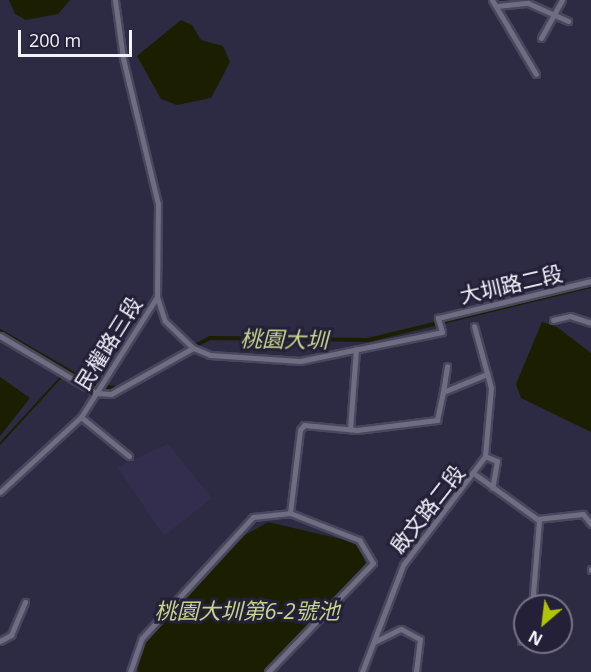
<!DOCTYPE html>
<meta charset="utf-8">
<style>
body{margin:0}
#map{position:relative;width:591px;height:672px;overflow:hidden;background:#2d2a43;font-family:"Open Sans","Noto Sans TC",sans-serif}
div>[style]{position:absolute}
.built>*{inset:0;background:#332e4e}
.water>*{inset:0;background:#1b1f00}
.stream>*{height:1.5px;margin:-0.75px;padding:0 0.75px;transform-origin:0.75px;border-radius:0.75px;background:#1b1f00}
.canal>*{height:4px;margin:-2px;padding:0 2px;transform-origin:2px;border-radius:2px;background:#1b1f00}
.roads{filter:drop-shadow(2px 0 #49465d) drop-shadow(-2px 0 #49465d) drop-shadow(0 2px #49465d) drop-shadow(0 -2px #49465d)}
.minor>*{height:5px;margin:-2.5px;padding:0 2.5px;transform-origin:2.5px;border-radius:2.5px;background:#6f6d81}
span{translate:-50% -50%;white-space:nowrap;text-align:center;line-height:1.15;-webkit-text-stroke:6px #242038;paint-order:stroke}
.street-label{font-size:21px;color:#f4f3fd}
.water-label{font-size:22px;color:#c7d58b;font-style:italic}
.north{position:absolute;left:513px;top:594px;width:60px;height:60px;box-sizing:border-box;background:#242038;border:2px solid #777487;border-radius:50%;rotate:208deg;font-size:16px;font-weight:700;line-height:24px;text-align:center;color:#f4f3fd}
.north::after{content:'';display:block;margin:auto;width:21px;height:27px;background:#b0c502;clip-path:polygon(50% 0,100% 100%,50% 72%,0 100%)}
.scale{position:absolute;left:18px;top:30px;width:114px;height:27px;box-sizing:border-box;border:3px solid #f4f3fd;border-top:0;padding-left:8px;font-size:18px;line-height:21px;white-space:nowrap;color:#f4f3fd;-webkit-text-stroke:4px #242038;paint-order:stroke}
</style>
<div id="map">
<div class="built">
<div style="clip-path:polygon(168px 444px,212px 498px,164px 536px,117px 467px)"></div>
</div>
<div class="water">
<div style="clip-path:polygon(9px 0,70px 0,58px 14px,26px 20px,15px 14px)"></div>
<div style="clip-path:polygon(181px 20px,192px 25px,201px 40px,223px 46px,230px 62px,211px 98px,177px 105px,161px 99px,137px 56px)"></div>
<div style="clip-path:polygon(542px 322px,557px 327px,591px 353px,591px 432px,521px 398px,516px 384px)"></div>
<div style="clip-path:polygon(0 377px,30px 398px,0 436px)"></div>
<div style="clip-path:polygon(268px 522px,358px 543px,367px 567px,265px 672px,139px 672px,136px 666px,147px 634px,245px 535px)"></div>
</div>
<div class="stream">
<div style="left:0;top:444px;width:92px;rotate:-47.6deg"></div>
</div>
<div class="canal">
<div style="left:0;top:331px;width:108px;rotate:30.1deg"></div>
<div style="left:93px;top:385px;width:26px;rotate:7deg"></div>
<div style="left:154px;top:367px;width:63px;rotate:-27.4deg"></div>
<div style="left:210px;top:338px;width:158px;rotate:0.7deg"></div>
<div style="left:368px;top:340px;width:229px;rotate:-13.6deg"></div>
</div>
<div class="roads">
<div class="minor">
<div style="left:492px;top:0;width:86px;rotate:59.3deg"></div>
<div style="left:497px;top:6px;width:31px;rotate:-6deg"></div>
<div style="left:528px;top:3px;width:44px;rotate:24.2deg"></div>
<div style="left:541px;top:38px;width:43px;rotate:-61.1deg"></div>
<div style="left:157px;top:297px;width:25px;rotate:72deg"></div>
<div style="left:165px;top:321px;width:39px;rotate:44deg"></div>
<div style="left:553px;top:320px;width:17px;rotate:-13deg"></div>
<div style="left:570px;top:316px;width:22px;rotate:18deg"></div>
<div style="left:0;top:336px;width:112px;rotate:30.7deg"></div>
<div style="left:96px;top:393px;width:15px;rotate:4deg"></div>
<div style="left:111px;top:394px;width:94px;rotate:-29.3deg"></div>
<div style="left:193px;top:348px;width:18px;rotate:22deg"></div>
<div style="left:210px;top:355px;width:90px;rotate:3.8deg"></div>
<div style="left:300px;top:361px;width:145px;rotate:-11.5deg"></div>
<div style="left:442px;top:332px;width:15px;rotate:-106deg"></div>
<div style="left:438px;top:318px;width:157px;rotate:-13.6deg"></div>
<div style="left:443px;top:392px;width:26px;rotate:-81deg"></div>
<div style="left:81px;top:417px;width:62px;rotate:39.1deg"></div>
<div style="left:350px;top:429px;width:80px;rotate:-85.7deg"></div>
<div style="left:485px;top:456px;width:13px;rotate:23deg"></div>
<div style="left:497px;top:461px;width:27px;rotate:100deg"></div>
<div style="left:476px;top:475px;width:75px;rotate:35.8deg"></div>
<div style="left:537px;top:519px;width:46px;rotate:-6.2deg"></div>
<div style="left:583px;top:514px;width:13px;rotate:51deg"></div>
<div style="left:0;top:492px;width:110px;rotate:-42.8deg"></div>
<div style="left:81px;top:417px;width:142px;rotate:-57.7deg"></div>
<div style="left:157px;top:297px;width:93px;rotate:-89.4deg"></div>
<div style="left:158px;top:204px;width:150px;rotate:-103.5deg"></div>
<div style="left:123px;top:58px;width:59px;rotate:-97.9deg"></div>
<div style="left:591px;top:569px;width:1px;rotate:90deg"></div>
<div style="left:532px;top:606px;width:86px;rotate:-85.3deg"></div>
<div style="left:0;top:641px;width:13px;rotate:-29deg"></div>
<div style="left:11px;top:635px;width:36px;rotate:-67deg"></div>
<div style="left:521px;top:641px;width:15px;rotate:-74deg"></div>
<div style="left:374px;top:642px;width:30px;rotate:-26deg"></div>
<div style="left:401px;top:629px;width:21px;rotate:28deg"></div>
<div style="left:420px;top:639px;width:33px;rotate:97deg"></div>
<div style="left:130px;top:672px;width:36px;rotate:-71deg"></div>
<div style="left:142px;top:638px;width:164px;rotate:-47.5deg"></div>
<div style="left:253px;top:517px;width:37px;rotate:-6deg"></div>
<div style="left:268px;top:672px;width:151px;rotate:-46.1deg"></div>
<div style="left:373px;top:563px;width:27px;rotate:-121deg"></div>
<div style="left:359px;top:540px;width:74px;rotate:-158.6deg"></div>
<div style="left:290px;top:513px;width:84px;rotate:-83.1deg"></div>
<div style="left:300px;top:430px;width:6px;rotate:-51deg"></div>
<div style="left:304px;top:425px;width:53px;rotate:5.4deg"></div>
<div style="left:357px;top:430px;width:81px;rotate:-7.1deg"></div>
<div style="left:437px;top:420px;width:29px;rotate:-78deg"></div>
<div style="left:443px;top:392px;width:48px;rotate:-22.2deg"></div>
<div style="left:362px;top:672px;width:115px;rotate:-69deg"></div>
<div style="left:403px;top:565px;width:136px;rotate:-53deg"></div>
<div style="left:485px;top:456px;width:68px;rotate:-85deg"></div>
<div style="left:491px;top:388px;width:64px;rotate:-105.3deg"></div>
</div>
</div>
<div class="street-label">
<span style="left:511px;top:284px;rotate:-13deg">大圳路二段</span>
<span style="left:108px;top:343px;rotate:-58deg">民權路三段</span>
<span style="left:427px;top:509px;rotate:-52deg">啟文路二段</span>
</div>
<div class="water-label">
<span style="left:284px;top:339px;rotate:1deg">桃園大圳</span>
<span style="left:247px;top:611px">桃園大圳第6-2號池</span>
</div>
<div class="north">N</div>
<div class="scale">200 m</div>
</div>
